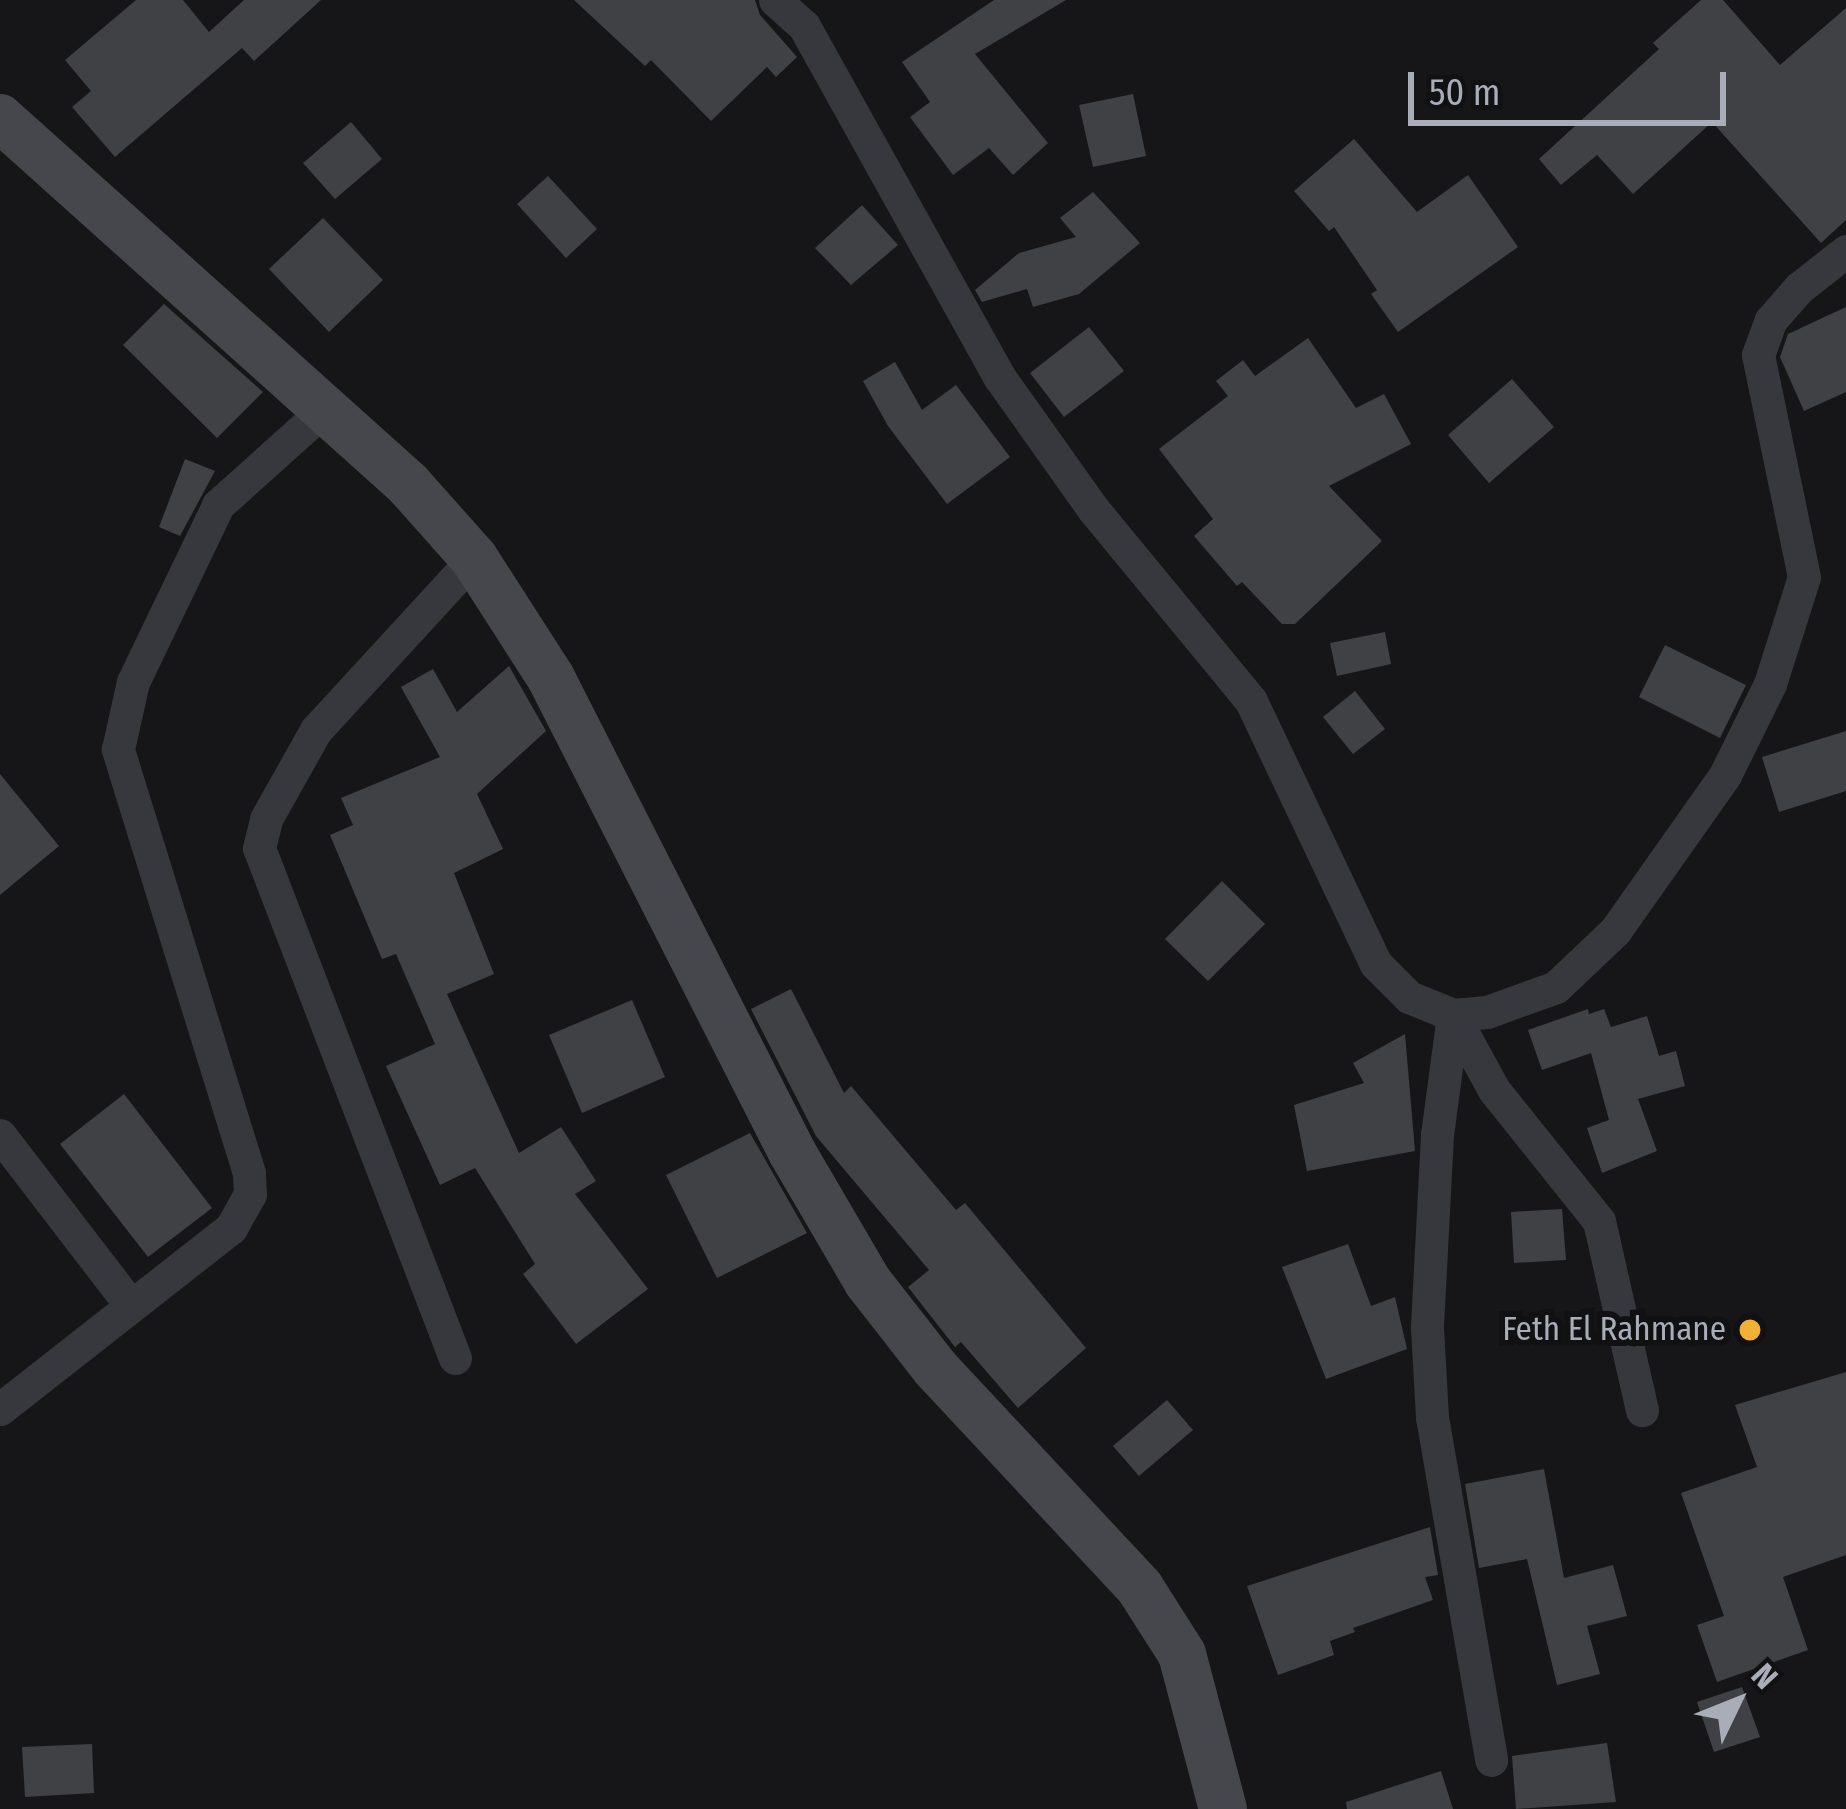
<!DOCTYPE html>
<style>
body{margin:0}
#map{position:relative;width:1846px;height:1809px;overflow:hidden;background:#161618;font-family:"Fira Sans Condensed",sans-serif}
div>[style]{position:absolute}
.building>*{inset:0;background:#404145}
.street>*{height:33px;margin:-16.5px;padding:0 16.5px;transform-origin:16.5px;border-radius:16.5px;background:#37383d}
.secondary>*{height:48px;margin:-24px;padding:0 24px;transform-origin:24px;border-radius:24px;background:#45474d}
.dots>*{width:33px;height:33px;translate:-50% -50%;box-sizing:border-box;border:6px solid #111113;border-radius:50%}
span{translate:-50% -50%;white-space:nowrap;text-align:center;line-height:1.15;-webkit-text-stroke:12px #111113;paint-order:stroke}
.poi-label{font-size:33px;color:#a8adb8}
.right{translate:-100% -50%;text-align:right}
.north{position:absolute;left:1678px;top:1641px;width:120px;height:120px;-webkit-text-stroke:9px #111113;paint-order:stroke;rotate:47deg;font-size:33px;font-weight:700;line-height:48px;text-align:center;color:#a8adb8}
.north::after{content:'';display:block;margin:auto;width:42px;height:54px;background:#a8adb8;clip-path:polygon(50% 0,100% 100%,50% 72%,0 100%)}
.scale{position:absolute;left:1408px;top:72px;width:318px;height:54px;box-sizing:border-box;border:6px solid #a8adb8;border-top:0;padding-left:15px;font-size:36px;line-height:42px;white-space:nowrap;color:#a8adb8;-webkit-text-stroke:9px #111113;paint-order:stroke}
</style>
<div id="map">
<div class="building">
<div style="clip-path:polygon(136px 0,183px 0,209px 32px,244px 0,321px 0,254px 61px,242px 48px,115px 157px,72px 107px,91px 91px,65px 60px)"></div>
<div style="clip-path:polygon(574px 0,755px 0,760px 15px,797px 57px,776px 77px,767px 67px,711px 121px,651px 60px,645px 66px)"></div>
<div style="clip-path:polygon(994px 0,1066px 0,975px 54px,1048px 143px,1013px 175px,989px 148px,953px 175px,910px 117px,930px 102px,902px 62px)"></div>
<div style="clip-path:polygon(1701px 0,1723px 0,1780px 65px,1846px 8px,1846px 220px,1821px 243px,1712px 122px,1633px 194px,1597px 155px,1561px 185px,1539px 159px,1659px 49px,1653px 43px)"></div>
<div style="clip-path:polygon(1133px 94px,1146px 156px,1093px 167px,1079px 105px)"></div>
<div style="clip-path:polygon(351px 122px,382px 159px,335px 199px,303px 163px)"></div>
<div style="clip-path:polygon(1354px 139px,1417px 212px,1468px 175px,1518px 247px,1398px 332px,1371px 294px,1377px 290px,1334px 227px,1329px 231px,1294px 191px)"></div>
<div style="clip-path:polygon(548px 176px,597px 229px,566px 258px,517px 204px)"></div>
<div style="clip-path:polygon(1093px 192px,1140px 243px,1079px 294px,1033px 307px,1027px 289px,982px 302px,975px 290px,1019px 253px,1076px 237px,1060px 218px)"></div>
<div style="clip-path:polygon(862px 205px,898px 245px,851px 285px,815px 248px)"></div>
<div style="clip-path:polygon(323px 218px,383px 280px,329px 332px,269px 269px)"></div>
<div style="clip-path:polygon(164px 304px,263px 392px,217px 438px,123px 345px)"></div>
<div style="clip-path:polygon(1846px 307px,1846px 392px,1804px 411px,1780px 357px,1788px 334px)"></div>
<div style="clip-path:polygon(1089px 327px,1124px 371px,1064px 417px,1030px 373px)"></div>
<div style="clip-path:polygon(1308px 338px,1356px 408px,1384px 394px,1411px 444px,1329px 486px,1382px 541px,1295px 624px,1282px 624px,1242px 582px,1237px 586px,1194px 536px,1213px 519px,1159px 449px,1228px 396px,1216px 381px,1243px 360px,1255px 376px)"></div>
<div style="clip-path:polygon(895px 362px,922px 410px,956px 385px,1010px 457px,947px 504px,888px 426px,863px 381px)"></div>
<div style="clip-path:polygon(1512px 379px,1554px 427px,1489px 483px,1448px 435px)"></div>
<div style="clip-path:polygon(185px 459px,215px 471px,180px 536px,159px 527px)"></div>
<div style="clip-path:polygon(1385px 632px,1391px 664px,1337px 676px,1330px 643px)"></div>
<div style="clip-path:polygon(1665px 645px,1746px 685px,1720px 738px,1639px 697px)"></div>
<div style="clip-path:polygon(509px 666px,546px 731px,477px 794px,503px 849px,454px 873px,494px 974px,447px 994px,519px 1153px,561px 1127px,596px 1181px,575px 1194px,648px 1289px,576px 1344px,523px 1274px,535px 1264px,475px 1168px,440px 1185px,386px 1066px,435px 1044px,396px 954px,382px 959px,330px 835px,353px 825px,341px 798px,440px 757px,401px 687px,433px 669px,457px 712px)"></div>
<div style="clip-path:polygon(1355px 691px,1385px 729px,1353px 754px,1323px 717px)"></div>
<div style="clip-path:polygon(1846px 731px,1846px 791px,1779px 812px,1762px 757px)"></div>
<div style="clip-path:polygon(0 774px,59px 846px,0 895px)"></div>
<div style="clip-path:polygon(1222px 881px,1265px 924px,1208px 981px,1165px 939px)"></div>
<div style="clip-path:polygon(791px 989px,844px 1093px,851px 1086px,956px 1210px,965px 1203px,1086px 1348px,1018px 1408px,961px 1342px,955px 1347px,908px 1287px,929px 1270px,816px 1136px,751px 1009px)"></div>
<div style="clip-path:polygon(632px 1000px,665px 1077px,582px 1113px,549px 1035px)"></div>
<div style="clip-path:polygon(1588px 1009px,1589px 1014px,1604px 1009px,1611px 1027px,1647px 1016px,1659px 1056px,1676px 1051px,1685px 1086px,1638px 1099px,1657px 1151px,1602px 1173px,1587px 1128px,1609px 1120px,1591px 1053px,1542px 1070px,1528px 1030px)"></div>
<div style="clip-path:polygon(1405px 1034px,1415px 1151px,1307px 1171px,1294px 1105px,1364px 1083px,1353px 1063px)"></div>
<div style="clip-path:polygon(124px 1094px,212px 1208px,148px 1257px,60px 1144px)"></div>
<div style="clip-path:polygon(750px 1133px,807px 1233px,717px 1278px,666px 1175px)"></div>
<div style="clip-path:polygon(1562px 1209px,1566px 1260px,1514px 1263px,1511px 1212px)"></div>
<div style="clip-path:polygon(1348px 1244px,1371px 1306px,1395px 1297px,1407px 1349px,1326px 1379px,1282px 1267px)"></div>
<div style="clip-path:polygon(1846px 1372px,1846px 1555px,1783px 1577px,1808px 1650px,1717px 1682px,1697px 1625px,1724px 1616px,1681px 1493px,1757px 1467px,1735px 1405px)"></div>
<div style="clip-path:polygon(1167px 1400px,1193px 1430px,1139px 1476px,1113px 1446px)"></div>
<div style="clip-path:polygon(1544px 1469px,1564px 1578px,1613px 1565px,1627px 1616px,1587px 1626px,1600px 1674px,1557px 1685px,1527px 1559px,1479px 1568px,1465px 1484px)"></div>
<div style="clip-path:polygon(1430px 1527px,1438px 1575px,1425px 1577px,1433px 1600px,1353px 1628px,1355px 1632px,1330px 1641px,1334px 1655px,1278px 1675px,1247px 1586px)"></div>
<div style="clip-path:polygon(1742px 1687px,1760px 1737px,1714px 1752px,1697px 1702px)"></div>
<div style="clip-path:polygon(1607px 1743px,1616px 1802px,1516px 1809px,1512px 1756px)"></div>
<div style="clip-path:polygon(92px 1744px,94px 1793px,25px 1797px,22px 1747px)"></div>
<div style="clip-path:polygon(1441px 1771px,1453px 1809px,1347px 1809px,1346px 1802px)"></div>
</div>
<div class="street">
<div style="left:775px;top:0;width:39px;rotate:42deg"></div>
<div style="left:804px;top:26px;width:403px;rotate:60.9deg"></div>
<div style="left:1000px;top:378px;width:161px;rotate:54.6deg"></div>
<div style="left:1093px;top:509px;width:249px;rotate:50.5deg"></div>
<div style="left:1251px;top:701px;width:291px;rotate:64.6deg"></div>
<div style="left:1376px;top:964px;width:47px;rotate:45deg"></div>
<div style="left:1409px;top:997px;width:48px;rotate:22.2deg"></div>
<div style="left:1453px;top:1015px;width:34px;rotate:-5deg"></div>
<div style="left:1487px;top:1012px;width:73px;rotate:-19.9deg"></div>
<div style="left:1556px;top:987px;width:81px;rotate:-43.5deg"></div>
<div style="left:1615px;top:931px;width:191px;rotate:-54.8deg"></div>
<div style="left:1725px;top:775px;width:102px;rotate:-63.7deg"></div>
<div style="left:1770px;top:684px;width:112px;rotate:-72.4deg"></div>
<div style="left:1804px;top:577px;width:227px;rotate:-101.7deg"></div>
<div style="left:1758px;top:355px;width:37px;rotate:-70deg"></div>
<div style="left:1771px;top:320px;width:43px;rotate:-48.8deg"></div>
<div style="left:1799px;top:288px;width:60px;rotate:-38.2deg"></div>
<div style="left:1453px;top:1015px;width:121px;rotate:97.6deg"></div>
<div style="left:1437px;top:1135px;width:193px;rotate:93deg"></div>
<div style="left:1427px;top:1328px;width:89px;rotate:86.8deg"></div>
<div style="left:1432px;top:1417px;width:348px;rotate:80.2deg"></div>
<div style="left:1453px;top:1015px;width:85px;rotate:61.3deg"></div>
<div style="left:1494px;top:1090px;width:168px;rotate:51.3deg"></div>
<div style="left:1599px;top:1221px;width:194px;rotate:77.2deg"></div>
<div style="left:0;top:1135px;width:215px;rotate:52.5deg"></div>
<div style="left:455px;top:1358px;width:546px;rotate:-111.02deg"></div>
<div style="left:259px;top:848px;width:30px;rotate:-76deg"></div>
<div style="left:266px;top:819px;width:102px;rotate:-60.7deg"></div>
<div style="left:316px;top:730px;width:234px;rotate:-47.4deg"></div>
<div style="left:0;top:1409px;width:293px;rotate:-38.1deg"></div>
<div style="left:231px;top:1228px;width:39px;rotate:-61deg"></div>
<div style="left:250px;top:1194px;width:21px;rotate:-93deg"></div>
<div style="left:249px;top:1173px;width:444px;rotate:-107.2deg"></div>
<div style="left:118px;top:749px;width:69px;rotate:-77.4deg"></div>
<div style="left:133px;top:682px;width:196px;rotate:-64.3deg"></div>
<div style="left:218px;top:505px;width:144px;rotate:-41.9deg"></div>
</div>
<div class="secondary">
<div style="left:0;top:118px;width:548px;rotate:41.89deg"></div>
<div style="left:408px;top:484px;width:99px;rotate:48.3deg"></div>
<div style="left:474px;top:558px;width:143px;rotate:57.3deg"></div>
<div style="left:551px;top:678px;width:532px;rotate:63.05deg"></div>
<div style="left:792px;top:1152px;width:151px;rotate:59.7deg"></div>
<div style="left:868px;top:1282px;width:110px;rotate:52deg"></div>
<div style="left:936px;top:1369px;width:299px;rotate:47deg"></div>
<div style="left:1140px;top:1588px;width:78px;rotate:57.5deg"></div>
<div style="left:1182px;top:1654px;width:160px;rotate:75.2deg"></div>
</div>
<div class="dots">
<div style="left:1750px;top:1330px;background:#f2b134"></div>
</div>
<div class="poi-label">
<span class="right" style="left:1726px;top:1330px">Feth El Rahmane</span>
</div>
<div class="north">N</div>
<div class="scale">50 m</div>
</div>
